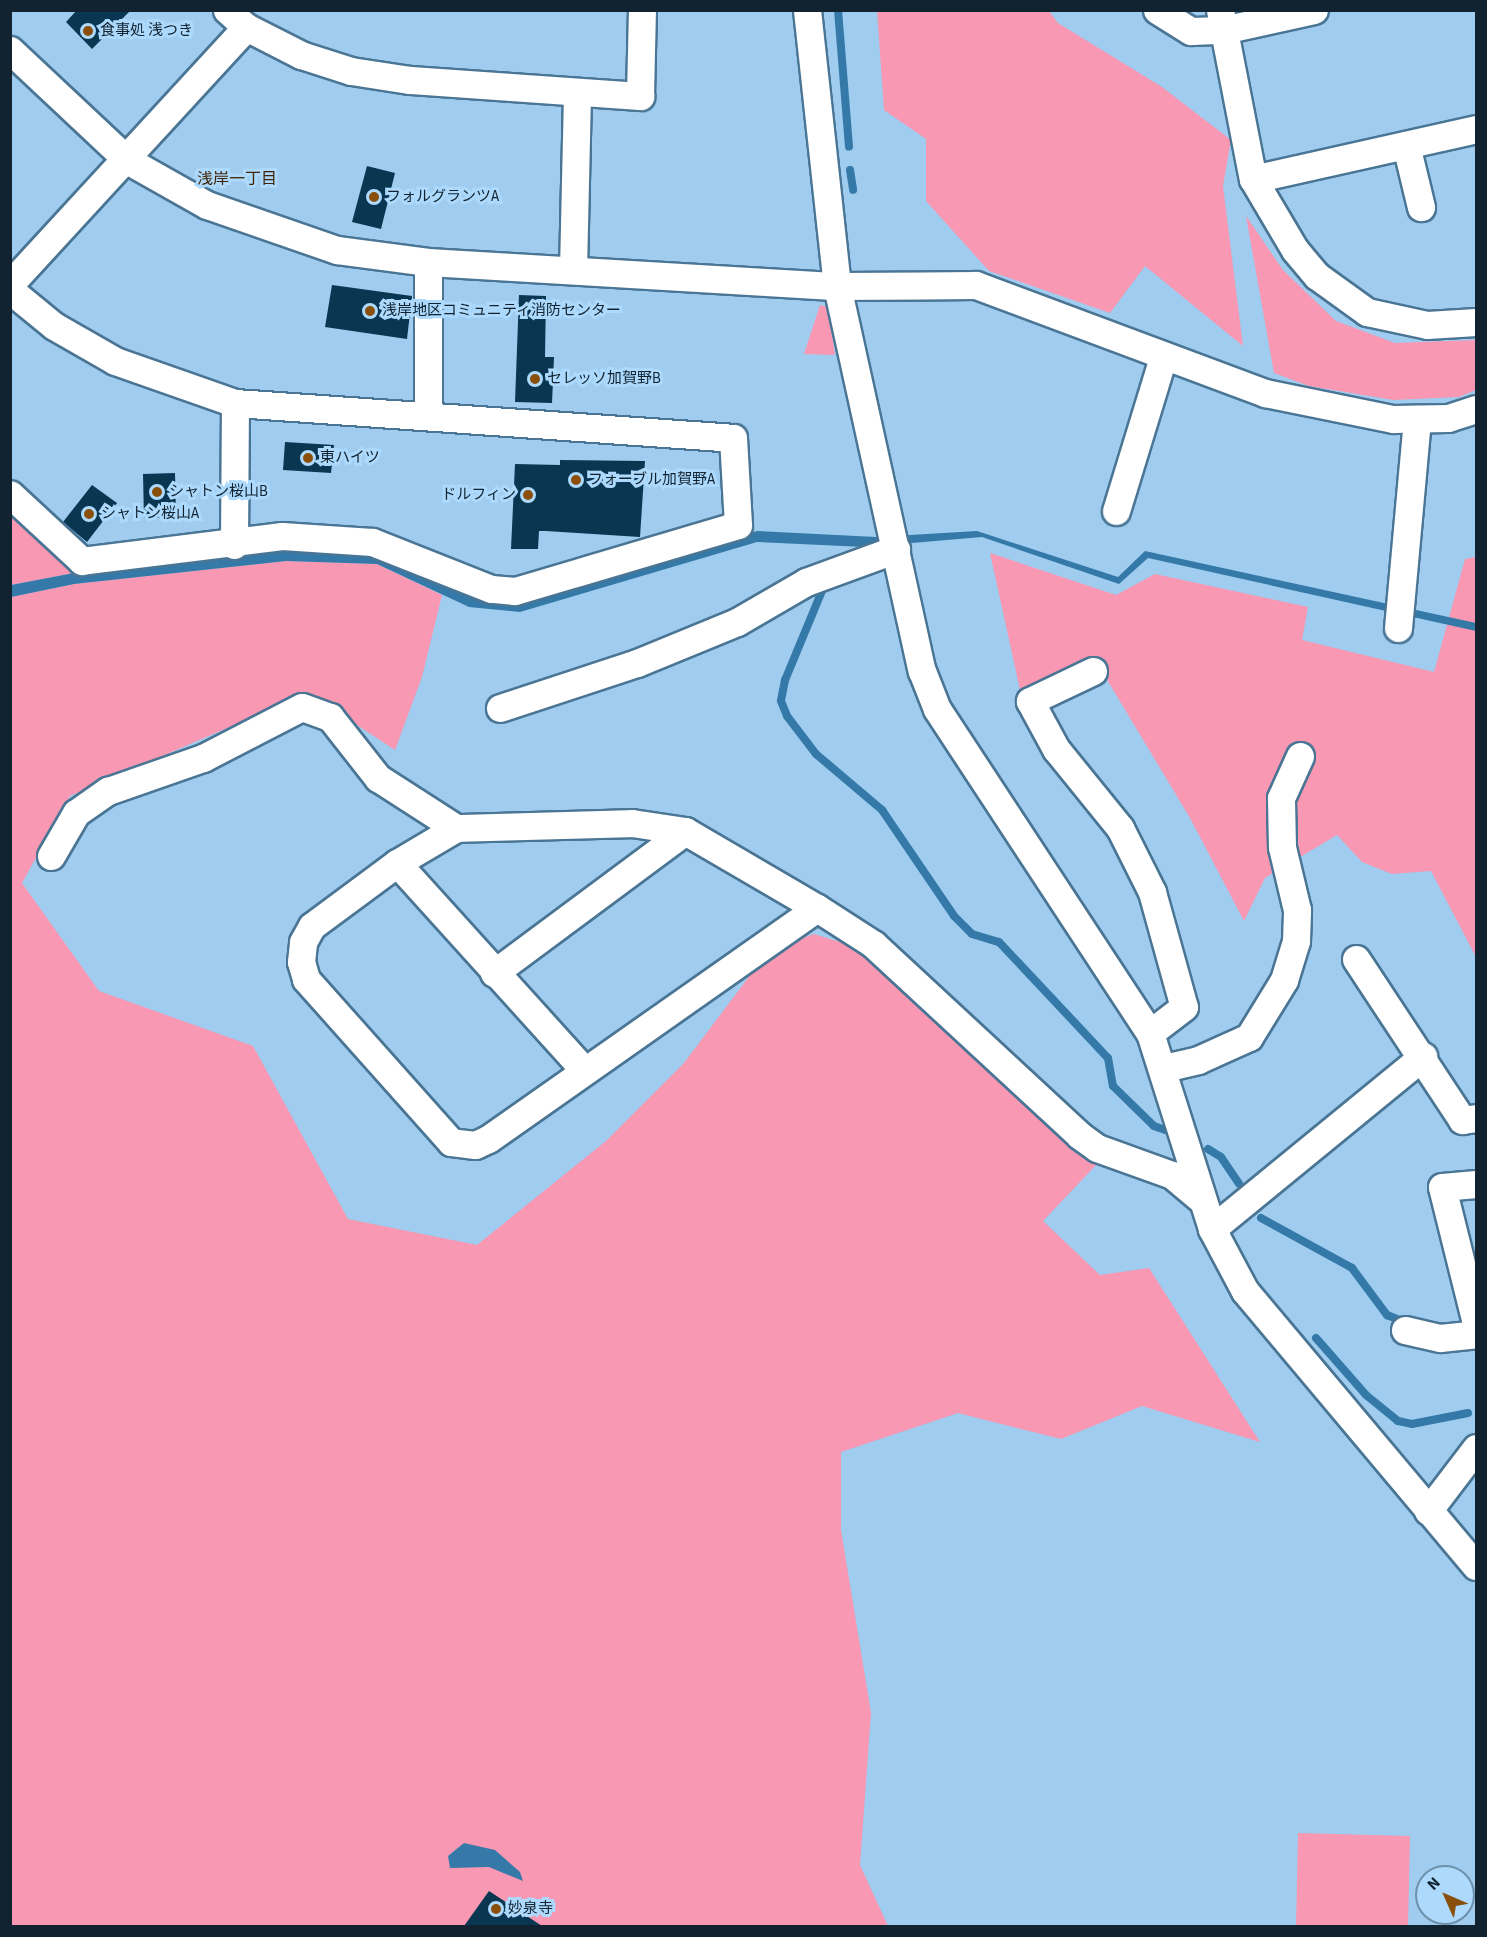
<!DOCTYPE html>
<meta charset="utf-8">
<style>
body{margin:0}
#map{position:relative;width:1487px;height:1937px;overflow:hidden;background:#9fccef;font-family:"Source Sans 3","Noto Sans JP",sans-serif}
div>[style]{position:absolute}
.green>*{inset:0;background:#f898b3}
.water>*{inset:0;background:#3479a8}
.stream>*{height:8px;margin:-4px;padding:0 4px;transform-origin:4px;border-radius:4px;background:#3479a8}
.building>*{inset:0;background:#093651}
.roads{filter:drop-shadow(2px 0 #4a7594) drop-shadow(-2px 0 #4a7594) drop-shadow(0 2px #4a7594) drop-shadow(0 -2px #4a7594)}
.minor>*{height:27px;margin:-13.5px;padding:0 13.5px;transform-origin:13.5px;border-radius:13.5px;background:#fff}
.dots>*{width:16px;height:16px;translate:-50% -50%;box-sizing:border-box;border:3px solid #acd9fc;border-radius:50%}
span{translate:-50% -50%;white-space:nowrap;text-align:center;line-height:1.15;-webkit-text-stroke:6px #acd9fc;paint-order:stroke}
.poi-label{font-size:15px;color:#112330}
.left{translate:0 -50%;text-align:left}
.right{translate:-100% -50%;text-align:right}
.neighbourhood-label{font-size:16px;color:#412406}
.frame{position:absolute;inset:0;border:12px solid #112330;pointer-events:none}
.north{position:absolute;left:1415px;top:1865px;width:60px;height:60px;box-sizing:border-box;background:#acd9fc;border:2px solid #6e90aa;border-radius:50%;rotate:315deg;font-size:16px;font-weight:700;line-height:24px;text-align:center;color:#112330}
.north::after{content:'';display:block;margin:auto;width:21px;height:27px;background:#8a4f0b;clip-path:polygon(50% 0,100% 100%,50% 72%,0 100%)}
</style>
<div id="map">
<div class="green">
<div style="clip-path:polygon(877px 11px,1049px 11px,1058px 23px,1162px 87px,1231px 140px,1223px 186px,1243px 346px,1145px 266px,1110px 313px,989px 271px,926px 201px,926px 139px,884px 110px)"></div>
<div style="clip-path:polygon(1246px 216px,1283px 270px,1336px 321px,1395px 343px,1476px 340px,1476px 390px,1459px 397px,1393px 400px,1309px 386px,1274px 373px)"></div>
<div style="clip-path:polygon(820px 305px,828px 307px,835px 355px,804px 354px)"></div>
<div style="clip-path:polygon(10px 512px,74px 573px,11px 585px)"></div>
<div style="clip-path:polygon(990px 553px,1116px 595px,1155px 574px,1308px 607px,1302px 640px,1434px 672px,1465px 559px,1476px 557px,1476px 957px,1431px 871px,1392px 874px,1362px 862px,1337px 835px,1265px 878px,1244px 921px,1190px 818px,1094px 658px,1020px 690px)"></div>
<div style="clip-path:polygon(286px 561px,377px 564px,442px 595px,422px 677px,395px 750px,308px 693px,70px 796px,22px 883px,99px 991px,253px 1046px,348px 1219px,477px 1245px,606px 1141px,684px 1063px,769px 950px,814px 934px,853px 946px,1097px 1164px,1043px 1221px,1100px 1275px,1149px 1268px,1260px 1442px,1142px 1406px,1061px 1439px,958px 1413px,841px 1452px,841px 1530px,871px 1713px,860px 1865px,888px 1926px,11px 1926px,11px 597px,74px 584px)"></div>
<div style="clip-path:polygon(1298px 1833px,1410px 1836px,1408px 1926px,1296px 1926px)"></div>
</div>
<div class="water">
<div style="clip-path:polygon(757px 531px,876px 537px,977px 531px,1118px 577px,1145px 551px,1476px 623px,1476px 631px,1148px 558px,1119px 584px,982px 537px,865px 547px,757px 542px,520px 612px,469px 607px,377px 564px,286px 561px,74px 584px,11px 597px,11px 585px,74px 573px,184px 564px,287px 549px,378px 553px,518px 602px)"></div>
<div style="clip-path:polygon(464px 1843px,495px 1850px,520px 1872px,523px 1881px,489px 1867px,450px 1868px,448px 1856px)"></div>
</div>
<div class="stream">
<div style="left:838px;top:10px;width:137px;rotate:85.4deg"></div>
<div style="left:850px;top:170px;width:20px;rotate:81deg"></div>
<div style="left:824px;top:586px;width:102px;rotate:112.5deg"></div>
<div style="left:785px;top:680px;width:21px;rotate:101deg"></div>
<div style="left:781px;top:701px;width:16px;rotate:68deg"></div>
<div style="left:787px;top:716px;width:48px;rotate:52.7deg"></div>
<div style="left:816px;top:754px;width:87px;rotate:40.3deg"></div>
<div style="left:882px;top:810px;width:128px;rotate:55.8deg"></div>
<div style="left:954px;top:916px;width:25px;rotate:45deg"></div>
<div style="left:972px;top:934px;width:28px;rotate:17deg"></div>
<div style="left:999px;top:942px;width:159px;rotate:46.8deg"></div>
<div style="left:1108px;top:1058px;width:28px;rotate:80deg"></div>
<div style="left:1113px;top:1086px;width:57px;rotate:44.3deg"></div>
<div style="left:1154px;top:1126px;width:12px;rotate:20deg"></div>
<div style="left:1208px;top:1149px;width:15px;rotate:32deg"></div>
<div style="left:1221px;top:1157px;width:32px;rotate:56deg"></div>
<div style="left:1261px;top:1218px;width:104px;rotate:28.8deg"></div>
<div style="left:1352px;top:1268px;width:59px;rotate:53.3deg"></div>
<div style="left:1387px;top:1315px;width:18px;rotate:22deg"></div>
<div style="left:1316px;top:1338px;width:76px;rotate:48.7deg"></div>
<div style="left:1366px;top:1395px;width:41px;rotate:39.1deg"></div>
<div style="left:1398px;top:1421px;width:14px;rotate:12deg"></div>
<div style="left:1412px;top:1424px;width:57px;rotate:-11.1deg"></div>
</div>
<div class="building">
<div style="clip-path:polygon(77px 10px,131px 10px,92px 49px,66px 22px)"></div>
<div style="clip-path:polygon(367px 166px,395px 173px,381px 229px,352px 222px)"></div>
<div style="clip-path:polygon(332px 285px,412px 296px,407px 339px,325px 327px)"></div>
<div style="clip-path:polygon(519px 295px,546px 296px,545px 357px,554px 357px,552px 403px,515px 402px)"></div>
<div style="clip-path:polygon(285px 442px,334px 445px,331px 473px,283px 470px)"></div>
<div style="clip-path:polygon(560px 460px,645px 461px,640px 537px,546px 531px,539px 531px,538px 549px,511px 549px,515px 464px,560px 465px)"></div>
<div style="clip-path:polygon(175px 473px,176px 517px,144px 518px,143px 474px)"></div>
<div style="clip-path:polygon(92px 485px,117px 503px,87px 542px,63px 522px)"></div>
<div style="clip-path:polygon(489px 1891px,542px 1926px,464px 1926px)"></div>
</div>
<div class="roads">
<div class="minor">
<div style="left:227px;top:10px;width:25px;rotate:42deg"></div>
<div style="left:246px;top:27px;width:62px;rotate:27deg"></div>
<div style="left:301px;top:55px;width:52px;rotate:17.7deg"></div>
<div style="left:351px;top:71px;width:60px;rotate:8.7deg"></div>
<div style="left:410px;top:80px;width:231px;rotate:4deg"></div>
<div style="left:640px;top:96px;width:86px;rotate:-88.7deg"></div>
<div style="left:807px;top:10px;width:278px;rotate:83.8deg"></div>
<div style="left:837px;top:286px;width:394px;rotate:77.6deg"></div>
<div style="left:922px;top:671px;width:41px;rotate:68.5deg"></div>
<div style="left:937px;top:709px;width:388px;rotate:56.7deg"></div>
<div style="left:1150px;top:1033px;width:206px;rotate:72.4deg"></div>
<div style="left:1212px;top:1229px;width:70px;rotate:62deg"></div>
<div style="left:1245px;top:1291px;width:359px;rotate:50deg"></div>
<div style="left:1157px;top:10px;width:40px;rotate:32deg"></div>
<div style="left:1191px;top:31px;width:32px;rotate:-2deg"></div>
<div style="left:1223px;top:30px;width:93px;rotate:-12.4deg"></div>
<div style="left:1220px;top:10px;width:172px;rotate:79deg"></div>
<div style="left:1253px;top:179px;width:82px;rotate:59.4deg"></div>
<div style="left:1295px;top:250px;width:34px;rotate:50deg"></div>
<div style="left:1317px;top:276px;width:62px;rotate:35.8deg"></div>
<div style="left:1367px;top:312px;width:61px;rotate:12.2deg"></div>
<div style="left:1427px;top:325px;width:49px;rotate:-3.5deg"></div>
<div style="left:10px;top:50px;width:161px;rotate:43.2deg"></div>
<div style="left:127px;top:160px;width:92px;rotate:29.4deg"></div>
<div style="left:207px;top:205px;width:138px;rotate:19.1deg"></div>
<div style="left:337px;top:250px;width:92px;rotate:7.5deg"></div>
<div style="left:428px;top:262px;width:410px;rotate:3.4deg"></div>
<div style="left:837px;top:286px;width:139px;rotate:-0.4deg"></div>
<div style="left:976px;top:285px;width:309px;rotate:20.5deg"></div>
<div style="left:1265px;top:393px;width:131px;rotate:11.5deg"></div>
<div style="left:1393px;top:419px;width:55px;rotate:-1deg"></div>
<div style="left:1448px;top:418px;width:29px;rotate:-18deg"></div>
<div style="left:1406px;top:145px;width:64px;rotate:76.4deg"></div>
<div style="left:1253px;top:179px;width:229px;rotate:-12.6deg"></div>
<div style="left:573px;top:270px;width:176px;rotate:-88.7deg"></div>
<div style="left:10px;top:284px;width:349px;rotate:-47.4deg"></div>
<div style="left:10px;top:290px;width:57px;rotate:39.3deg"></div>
<div style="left:54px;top:326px;width:70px;rotate:29.8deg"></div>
<div style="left:115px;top:361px;width:127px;rotate:19.3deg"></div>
<div style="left:235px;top:403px;width:499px;rotate:4deg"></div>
<div style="left:733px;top:438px;width:87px;rotate:86.7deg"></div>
<div style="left:738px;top:525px;width:233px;rotate:163.5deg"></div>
<div style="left:515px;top:591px;width:24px;rotate:-175deg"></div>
<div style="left:491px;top:589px;width:128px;rotate:-158.4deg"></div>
<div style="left:372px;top:542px;width:90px;rotate:-176.2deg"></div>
<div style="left:282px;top:536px;width:202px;rotate:172.9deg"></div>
<div style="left:82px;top:561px;width:98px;rotate:-137.1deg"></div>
<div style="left:428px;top:415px;width:153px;rotate:-90deg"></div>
<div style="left:1116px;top:511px;width:161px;rotate:-73deg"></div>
<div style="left:234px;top:545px;width:142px;rotate:-89.6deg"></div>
<div style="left:1398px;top:628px;width:210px;rotate:-84.8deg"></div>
<div style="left:1093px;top:671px;width:70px;rotate:154.5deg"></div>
<div style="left:1030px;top:701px;width:55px;rotate:61.6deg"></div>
<div style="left:1056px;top:749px;width:102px;rotate:51deg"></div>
<div style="left:1120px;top:828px;width:72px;rotate:63.4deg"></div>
<div style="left:1152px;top:892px;width:119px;rotate:74.5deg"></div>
<div style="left:1184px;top:1007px;width:43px;rotate:142.6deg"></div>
<div style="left:500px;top:708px;width:144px;rotate:-18.2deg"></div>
<div style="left:637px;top:663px;width:108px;rotate:-22.3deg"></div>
<div style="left:737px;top:622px;width:80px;rotate:-30.1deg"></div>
<div style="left:806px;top:582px;width:96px;rotate:-20.1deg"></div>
<div style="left:632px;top:823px;width:54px;rotate:8.6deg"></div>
<div style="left:685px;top:831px;width:153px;rotate:30.3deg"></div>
<div style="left:817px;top:908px;width:402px;rotate:144.9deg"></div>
<div style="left:488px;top:1139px;width:14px;rotate:155deg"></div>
<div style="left:475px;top:1145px;width:24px;rotate:-173deg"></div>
<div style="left:451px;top:1142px;width:218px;rotate:-131.7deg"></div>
<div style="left:306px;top:979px;width:18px;rotate:-106deg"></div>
<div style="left:301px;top:962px;width:20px;rotate:-84deg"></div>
<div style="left:303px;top:942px;width:18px;rotate:-61deg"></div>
<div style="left:312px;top:926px;width:106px;rotate:-36.5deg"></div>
<div style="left:397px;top:863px;width:69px;rotate:-30.7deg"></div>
<div style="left:456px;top:828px;width:176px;rotate:-1.6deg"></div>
<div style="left:51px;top:856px;width:50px;rotate:-59.8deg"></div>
<div style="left:76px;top:813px;width:39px;rotate:-35deg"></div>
<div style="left:108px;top:791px;width:101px;rotate:-19.2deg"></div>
<div style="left:203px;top:758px;width:111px;rotate:-27.3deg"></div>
<div style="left:302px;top:707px;width:30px;rotate:20deg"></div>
<div style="left:330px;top:717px;width:78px;rotate:51.8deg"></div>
<div style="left:378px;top:778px;width:93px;rotate:32.7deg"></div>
<div style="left:397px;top:863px;width:278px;rotate:47.9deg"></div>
<div style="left:817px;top:908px;width:67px;rotate:32.7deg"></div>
<div style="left:873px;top:944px;width:281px;rotate:42.8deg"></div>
<div style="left:1079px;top:1135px;width:22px;rotate:36deg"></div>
<div style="left:1097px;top:1148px;width:80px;rotate:19.8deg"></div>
<div style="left:1172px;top:1175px;width:38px;rotate:40deg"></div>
<div style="left:1356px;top:959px;width:193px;rotate:56.6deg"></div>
<div style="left:1462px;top:1120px;width:14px;rotate:-8deg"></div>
<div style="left:494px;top:973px;width:238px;rotate:-36.6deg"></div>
<div style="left:1164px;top:1068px;width:35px;rotate:-13deg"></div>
<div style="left:1198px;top:1060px;width:56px;rotate:-24.3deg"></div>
<div style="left:1249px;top:1037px;width:67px;rotate:-58.4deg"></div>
<div style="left:1284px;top:980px;width:41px;rotate:-72.9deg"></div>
<div style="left:1296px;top:941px;width:31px;rotate:-88deg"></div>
<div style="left:1297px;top:910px;width:65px;rotate:-103.4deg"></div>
<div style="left:1282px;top:847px;width:49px;rotate:-91.2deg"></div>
<div style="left:1281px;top:798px;width:46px;rotate:-65.7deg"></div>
<div style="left:1476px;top:1184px;width:34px;rotate:175deg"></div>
<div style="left:1442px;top:1187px;width:140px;rotate:76deg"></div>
<div style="left:1212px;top:1229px;width:273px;rotate:-39.3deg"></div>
<div style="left:1405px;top:1330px;width:36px;rotate:13deg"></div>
<div style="left:1440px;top:1338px;width:36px;rotate:-6deg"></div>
<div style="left:1428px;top:1511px;width:79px;rotate:-52.7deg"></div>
</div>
</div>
<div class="dots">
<div style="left:88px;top:31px;background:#8a4f0b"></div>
<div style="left:374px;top:197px;background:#8a4f0b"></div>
<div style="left:370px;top:311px;background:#8a4f0b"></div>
<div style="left:535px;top:379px;background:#8a4f0b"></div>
<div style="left:308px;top:458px;background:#8a4f0b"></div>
<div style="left:576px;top:480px;background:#8a4f0b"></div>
<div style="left:157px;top:492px;background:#8a4f0b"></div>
<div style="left:528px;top:495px;background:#8a4f0b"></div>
<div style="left:89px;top:514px;background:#8a4f0b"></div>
<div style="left:496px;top:1909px;background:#8a4f0b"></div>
</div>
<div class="poi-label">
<span class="left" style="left:100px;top:31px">食事処 浅つき</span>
<span class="left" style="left:386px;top:197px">フォルグランツA</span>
<span class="left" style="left:382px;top:311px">浅岸地区コミュニティ消防センター</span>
<span class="left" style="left:547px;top:379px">セレッソ加賀野B</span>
<span class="left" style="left:320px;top:458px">東ハイツ</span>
<span class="left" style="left:588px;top:480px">フォーブル加賀野A</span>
<span class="left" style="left:169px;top:492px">シャトン桜山B</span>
<span class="right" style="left:516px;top:495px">ドルフィン</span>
<span class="left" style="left:101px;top:514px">シャトン桜山A</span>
<span class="left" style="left:508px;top:1909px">妙泉寺</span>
</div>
<div class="neighbourhood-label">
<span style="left:237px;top:179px">浅岸一丁目</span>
</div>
<div class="frame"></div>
<div class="north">N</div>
</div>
